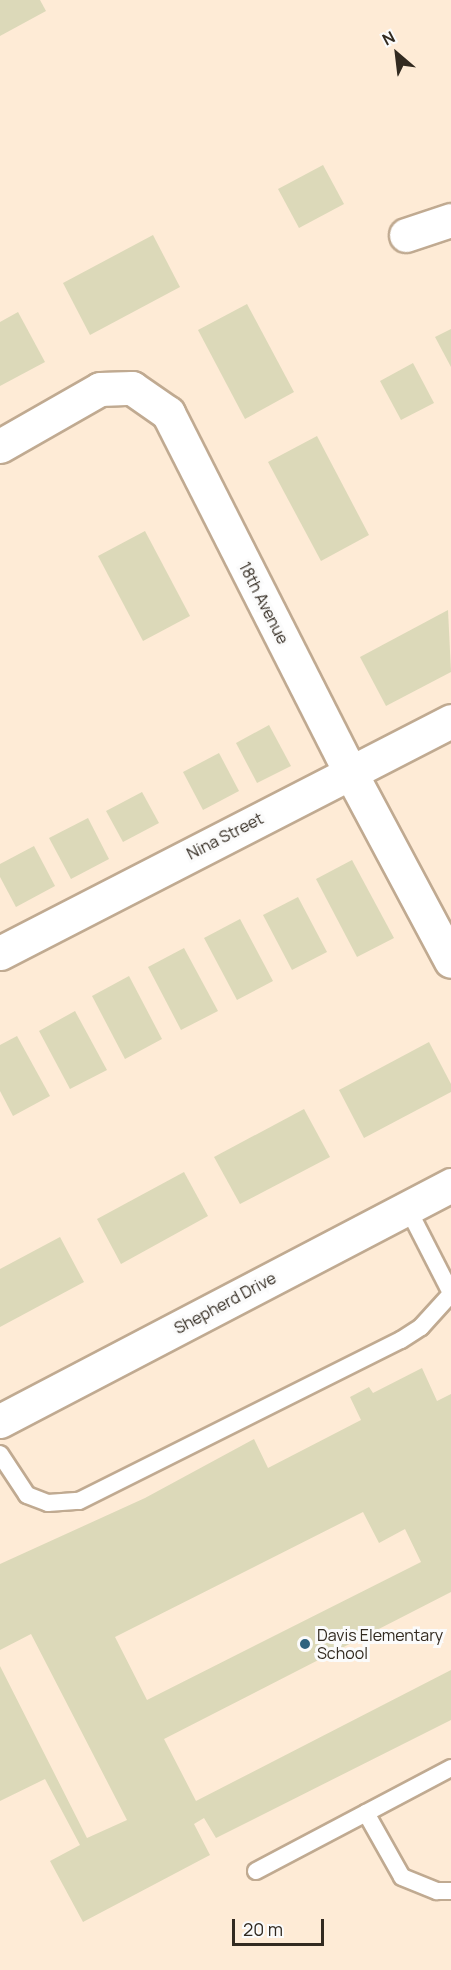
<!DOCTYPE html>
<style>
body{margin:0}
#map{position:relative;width:451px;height:1970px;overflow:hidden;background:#feebd6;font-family:Manrope,sans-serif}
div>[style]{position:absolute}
.building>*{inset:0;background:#dcd9b9}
.roads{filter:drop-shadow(2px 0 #c0aa91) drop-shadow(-2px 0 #c0aa91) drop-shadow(0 2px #c0aa91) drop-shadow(0 -2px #c0aa91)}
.service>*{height:16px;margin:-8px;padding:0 8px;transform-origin:8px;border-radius:8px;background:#fff}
.minor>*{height:33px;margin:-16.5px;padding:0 16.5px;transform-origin:16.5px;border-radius:16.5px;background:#fff}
.dots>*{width:16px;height:16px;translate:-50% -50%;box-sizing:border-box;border:3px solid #fbfbfb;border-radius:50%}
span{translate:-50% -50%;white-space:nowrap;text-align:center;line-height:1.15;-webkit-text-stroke:6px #fbfbfb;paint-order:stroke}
.street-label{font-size:16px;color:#322a20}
.poi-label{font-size:16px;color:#322a20}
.left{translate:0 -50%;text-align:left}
.north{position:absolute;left:367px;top:24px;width:60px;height:60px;-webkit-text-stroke:4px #fbfbfb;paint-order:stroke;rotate:332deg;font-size:16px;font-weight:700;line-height:24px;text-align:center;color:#322a20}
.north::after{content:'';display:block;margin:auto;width:21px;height:27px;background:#322a20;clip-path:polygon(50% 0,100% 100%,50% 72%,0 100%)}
.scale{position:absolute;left:232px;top:1919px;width:92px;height:27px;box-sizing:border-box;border:3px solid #322a20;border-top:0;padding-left:8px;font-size:18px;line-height:21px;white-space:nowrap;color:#322a20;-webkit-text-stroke:4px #fbfbfb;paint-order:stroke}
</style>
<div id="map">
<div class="building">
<div style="clip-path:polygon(0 0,40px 0,46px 11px,0 36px)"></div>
<div style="clip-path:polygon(323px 165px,344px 204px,299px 228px,278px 189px)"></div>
<div style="clip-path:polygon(153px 235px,180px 287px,90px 335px,63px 283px)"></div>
<div style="clip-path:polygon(247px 304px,294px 392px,245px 419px,198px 330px)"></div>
<div style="clip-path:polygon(18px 312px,45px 362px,0 386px,0 322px)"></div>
<div style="clip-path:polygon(451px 329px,451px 367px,435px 337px)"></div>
<div style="clip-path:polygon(413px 363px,434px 403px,401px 420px,380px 381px)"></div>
<div style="clip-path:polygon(317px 436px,369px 535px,321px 561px,268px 462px)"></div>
<div style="clip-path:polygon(145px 531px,190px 616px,143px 641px,98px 556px)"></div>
<div style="clip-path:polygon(448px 610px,451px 672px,386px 706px,360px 657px)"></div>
<div style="clip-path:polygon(269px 725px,291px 766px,257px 783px,236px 743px)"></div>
<div style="clip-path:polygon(219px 753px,239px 791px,203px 810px,183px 772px)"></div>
<div style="clip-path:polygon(142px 792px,159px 823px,123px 842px,106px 811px)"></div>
<div style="clip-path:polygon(88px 818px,109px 859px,71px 879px,49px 838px)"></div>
<div style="clip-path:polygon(34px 846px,55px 886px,16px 907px,0 877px,0 864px)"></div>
<div style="clip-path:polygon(352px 860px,394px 938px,357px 957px,316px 879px)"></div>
<div style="clip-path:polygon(298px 897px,327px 952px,292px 970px,263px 915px)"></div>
<div style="clip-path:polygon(240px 919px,273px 981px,237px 1000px,204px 938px)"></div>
<div style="clip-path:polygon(184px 948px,218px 1011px,181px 1030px,148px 967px)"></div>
<div style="clip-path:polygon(129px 976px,162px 1039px,125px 1059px,92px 996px)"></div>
<div style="clip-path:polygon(75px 1011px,107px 1070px,70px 1089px,39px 1031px)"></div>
<div style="clip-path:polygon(17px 1036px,50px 1096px,13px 1116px,0 1091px,0 1045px)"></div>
<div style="clip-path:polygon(429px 1042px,451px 1084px,451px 1092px,364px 1138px,339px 1090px)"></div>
<div style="clip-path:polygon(304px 1109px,330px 1157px,240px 1204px,214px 1157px)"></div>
<div style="clip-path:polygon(184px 1172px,208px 1216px,121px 1264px,97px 1219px)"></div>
<div style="clip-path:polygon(60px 1237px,84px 1282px,0 1327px,0 1269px)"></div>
<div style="clip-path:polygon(evenodd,422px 1368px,437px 1401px,451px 1394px,451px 1592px,164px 1739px,196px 1801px,451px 1670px,451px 1720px,216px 1838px,204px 1818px,194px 1824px,210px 1855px,83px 1922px,50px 1861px,80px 1845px,45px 1779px,0 1801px,0 1666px,87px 1838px,127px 1820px,31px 1634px,0 1650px,0 1564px,145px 1498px,254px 1439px,268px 1468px,361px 1420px,350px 1397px,369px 1387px,373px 1393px,422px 1368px,363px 1512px,379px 1543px,405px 1529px,421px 1562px,147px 1700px,115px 1637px,363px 1512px)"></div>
</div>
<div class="roads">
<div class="service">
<div style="left:407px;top:1207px;width:97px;rotate:62.9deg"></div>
<div style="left:0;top:1454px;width:49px;rotate:56.6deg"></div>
<div style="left:27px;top:1495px;width:22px;rotate:21deg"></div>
<div style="left:48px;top:1503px;width:31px;rotate:-4deg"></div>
<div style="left:79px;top:1501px;width:360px;rotate:-26.6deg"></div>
<div style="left:401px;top:1340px;width:24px;rotate:-33deg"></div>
<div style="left:421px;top:1327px;width:45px;rotate:-47.7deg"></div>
<div style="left:451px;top:1768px;width:96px;rotate:152.1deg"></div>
<div style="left:366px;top:1813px;width:73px;rotate:60.6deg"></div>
<div style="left:402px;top:1877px;width:38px;rotate:22deg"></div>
<div style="left:437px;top:1891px;width:14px"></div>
<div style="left:256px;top:1871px;width:124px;rotate:-27.8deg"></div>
</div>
<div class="minor">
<div style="left:406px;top:235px;width:47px;rotate:-18.4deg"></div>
<div style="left:0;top:446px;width:115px;rotate:-29.7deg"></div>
<div style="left:100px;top:389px;width:32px;rotate:-2deg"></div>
<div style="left:132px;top:388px;width:44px;rotate:34.8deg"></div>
<div style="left:168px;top:413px;width:402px;rotate:63.1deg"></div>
<div style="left:350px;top:772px;width:214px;rotate:61.9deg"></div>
<div style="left:0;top:953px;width:507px;rotate:-27.22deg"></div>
<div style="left:0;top:1421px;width:509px;rotate:-27.62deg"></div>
</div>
</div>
<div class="dots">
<div style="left:305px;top:1644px;background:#2e627e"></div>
</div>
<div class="street-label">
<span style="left:264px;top:603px;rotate:63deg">18th Avenue</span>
<span style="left:225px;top:836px;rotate:-27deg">Nina Street</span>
<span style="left:225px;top:1303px;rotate:-28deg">Shepherd Drive</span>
</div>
<div class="poi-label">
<span class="left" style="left:317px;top:1644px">Davis Elementary<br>School</span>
</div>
<div class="north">N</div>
<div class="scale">20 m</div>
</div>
